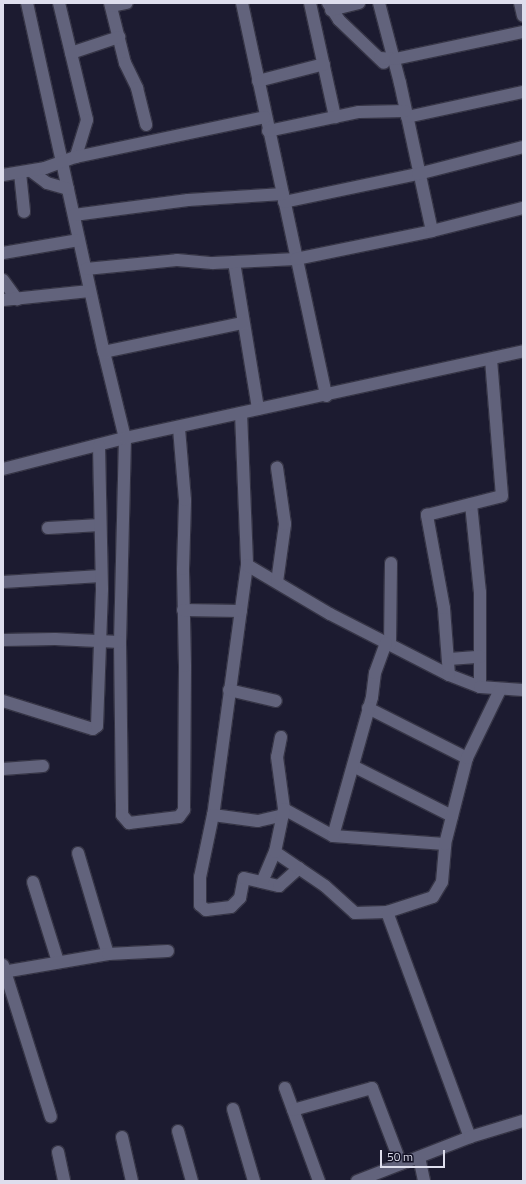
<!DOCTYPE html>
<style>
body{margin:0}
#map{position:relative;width:526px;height:1184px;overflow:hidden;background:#1c1b30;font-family:"Titillium Web",sans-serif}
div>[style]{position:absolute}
.roads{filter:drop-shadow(1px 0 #363546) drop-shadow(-1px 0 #363546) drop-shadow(0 1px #363546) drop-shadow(0 -1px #363546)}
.minor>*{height:12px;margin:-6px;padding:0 6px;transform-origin:6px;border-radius:6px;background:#62637c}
span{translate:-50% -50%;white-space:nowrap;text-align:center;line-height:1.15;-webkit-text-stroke:4px #131226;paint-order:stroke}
.frame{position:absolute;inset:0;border:4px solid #dedeed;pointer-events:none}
.scale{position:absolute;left:380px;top:1150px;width:65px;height:18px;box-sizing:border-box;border:2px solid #dedeed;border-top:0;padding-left:5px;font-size:12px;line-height:14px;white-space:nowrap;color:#dedeed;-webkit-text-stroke:3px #131226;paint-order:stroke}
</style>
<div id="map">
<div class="roads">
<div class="minor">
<div style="left:27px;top:3px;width:357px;rotate:77.6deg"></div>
<div style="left:104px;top:352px;width:89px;rotate:76.3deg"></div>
<div style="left:125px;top:438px;width:204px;rotate:91.4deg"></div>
<div style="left:120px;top:642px;width:173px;rotate:89.3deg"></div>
<div style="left:122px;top:815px;width:11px;rotate:49deg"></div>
<div style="left:129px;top:823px;width:50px;rotate:-6.8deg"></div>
<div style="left:179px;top:817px;width:9px;rotate:-54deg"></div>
<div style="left:184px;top:810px;width:144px;rotate:-89.6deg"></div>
<div style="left:185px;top:666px;width:97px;rotate:-91.2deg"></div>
<div style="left:183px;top:569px;width:69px;rotate:-88.3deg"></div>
<div style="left:185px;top:500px;width:72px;rotate:-94.8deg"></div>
<div style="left:59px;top:3px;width:120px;rotate:76.5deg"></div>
<div style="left:87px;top:120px;width:39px;rotate:107deg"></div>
<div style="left:110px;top:3px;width:62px;rotate:76deg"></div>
<div style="left:125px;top:63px;width:28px;rotate:64deg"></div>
<div style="left:137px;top:88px;width:38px;rotate:76deg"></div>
<div style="left:242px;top:3px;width:402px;rotate:77.9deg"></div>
<div style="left:310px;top:3px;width:117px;rotate:77.6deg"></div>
<div style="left:328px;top:3px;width:20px;rotate:57deg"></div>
<div style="left:339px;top:20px;width:62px;rotate:43.7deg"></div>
<div style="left:379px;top:3px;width:83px;rotate:75.3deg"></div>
<div style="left:400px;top:83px;width:151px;rotate:77.8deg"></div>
<div style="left:520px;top:3px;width:13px;rotate:77deg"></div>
<div style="left:111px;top:6px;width:16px;rotate:-11deg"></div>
<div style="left:331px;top:10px;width:29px;rotate:-14deg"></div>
<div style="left:71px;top:53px;width:51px;rotate:-18.4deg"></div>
<div style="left:380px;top:58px;width:15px;rotate:4deg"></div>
<div style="left:395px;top:59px;width:131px;rotate:-11.9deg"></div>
<div style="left:258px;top:81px;width:68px;rotate:-14.4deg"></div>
<div style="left:407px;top:117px;width:119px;rotate:-12.2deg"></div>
<div style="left:268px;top:131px;width:93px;rotate:-11.8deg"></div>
<div style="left:359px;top:112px;width:46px;rotate:-1.2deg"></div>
<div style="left:31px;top:171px;width:20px;rotate:37deg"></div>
<div style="left:47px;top:183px;width:22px;rotate:16deg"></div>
<div style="left:20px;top:173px;width:39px;rotate:84deg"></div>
<div style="left:3px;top:175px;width:43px;rotate:-9.5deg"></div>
<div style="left:45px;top:168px;width:33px;rotate:-20deg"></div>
<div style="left:76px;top:157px;width:193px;rotate:-11.9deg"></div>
<div style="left:284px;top:202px;width:137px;rotate:-11.8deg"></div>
<div style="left:418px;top:174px;width:108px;rotate:-14.4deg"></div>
<div style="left:74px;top:215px;width:115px;rotate:-7.5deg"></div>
<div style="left:188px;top:200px;width:95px;rotate:-3.6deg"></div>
<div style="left:3px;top:253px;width:77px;rotate:-9.7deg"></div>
<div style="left:234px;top:262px;width:149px;rotate:80.7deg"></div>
<div style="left:86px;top:269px;width:91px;rotate:-5.6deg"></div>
<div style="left:177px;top:260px;width:36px;rotate:5deg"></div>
<div style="left:213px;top:263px;width:83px;rotate:-2.8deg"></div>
<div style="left:296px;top:259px;width:139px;rotate:-11.6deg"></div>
<div style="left:432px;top:231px;width:94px;rotate:-14.2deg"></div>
<div style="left:3px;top:280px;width:24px;rotate:54deg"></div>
<div style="left:3px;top:300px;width:87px;rotate:-5.9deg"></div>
<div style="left:104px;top:352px;width:142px;rotate:-11.8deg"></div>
<div style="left:241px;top:413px;width:152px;rotate:87.7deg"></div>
<div style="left:247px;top:565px;width:252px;rotate:97.7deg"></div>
<div style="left:213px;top:815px;width:63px;rotate:101.8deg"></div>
<div style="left:200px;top:877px;width:28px;rotate:90deg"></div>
<div style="left:200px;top:905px;width:8px;rotate:40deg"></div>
<div style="left:206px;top:910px;width:25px;rotate:-7deg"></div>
<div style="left:231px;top:907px;width:13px;rotate:-45deg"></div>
<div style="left:240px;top:898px;width:20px;rotate:-79deg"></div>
<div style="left:244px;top:878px;width:36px;rotate:13deg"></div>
<div style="left:279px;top:886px;width:27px;rotate:-42deg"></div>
<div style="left:3px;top:469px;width:126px;rotate:-14.3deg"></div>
<div style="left:125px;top:438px;width:407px;rotate:-12.3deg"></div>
<div style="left:471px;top:504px;width:88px;rotate:84.2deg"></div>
<div style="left:480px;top:592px;width:95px;rotate:90deg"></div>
<div style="left:48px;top:528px;width:52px;rotate:-3.3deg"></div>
<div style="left:247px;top:565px;width:96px;rotate:30.6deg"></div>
<div style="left:330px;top:614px;width:134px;rotate:27.1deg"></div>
<div style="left:449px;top:675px;width:33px;rotate:21deg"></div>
<div style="left:480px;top:687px;width:43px;rotate:4deg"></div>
<div style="left:3px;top:582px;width:98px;rotate:-3.5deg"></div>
<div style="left:277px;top:582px;width:59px;rotate:-82.1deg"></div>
<div style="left:285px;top:524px;width:57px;rotate:-98.1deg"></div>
<div style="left:183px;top:610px;width:58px;rotate:1deg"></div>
<div style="left:3px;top:640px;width:52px;rotate:-1.1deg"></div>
<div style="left:55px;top:639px;width:65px;rotate:2.6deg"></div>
<div style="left:390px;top:645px;width:82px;rotate:-89.3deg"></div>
<div style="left:449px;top:659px;width:31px;rotate:-4deg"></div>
<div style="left:449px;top:675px;width:67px;rotate:-94.3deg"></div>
<div style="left:444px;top:608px;width:95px;rotate:-100.4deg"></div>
<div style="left:427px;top:515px;width:77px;rotate:-14.2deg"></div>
<div style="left:502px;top:496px;width:137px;rotate:-94.6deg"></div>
<div style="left:229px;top:690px;width:48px;rotate:13.2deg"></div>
<div style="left:3px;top:701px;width:94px;rotate:17.3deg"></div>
<div style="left:93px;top:729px;width:5px;rotate:-37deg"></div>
<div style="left:97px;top:726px;width:137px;rotate:-87.9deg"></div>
<div style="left:102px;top:589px;width:143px;rotate:-91.2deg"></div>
<div style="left:368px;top:708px;width:111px;rotate:26.8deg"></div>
<div style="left:281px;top:737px;width:20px;rotate:101deg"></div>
<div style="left:277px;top:757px;width:52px;rotate:82.3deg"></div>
<div style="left:284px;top:809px;width:56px;rotate:28.9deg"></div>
<div style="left:333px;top:836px;width:112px;rotate:4.1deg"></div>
<div style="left:353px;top:766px;width:111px;rotate:26.8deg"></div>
<div style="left:3px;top:769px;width:40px;rotate:-4.3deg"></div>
<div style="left:213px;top:815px;width:45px;rotate:7.6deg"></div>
<div style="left:258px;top:821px;width:26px;rotate:-13deg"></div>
<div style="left:333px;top:836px;width:144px;rotate:-74.3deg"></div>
<div style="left:372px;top:697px;width:24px;rotate:-83deg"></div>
<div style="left:375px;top:673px;width:32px;rotate:-70deg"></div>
<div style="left:275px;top:852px;width:60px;rotate:34.2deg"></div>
<div style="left:325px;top:886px;width:40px;rotate:42deg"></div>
<div style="left:355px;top:913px;width:32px;rotate:-2deg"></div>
<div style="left:387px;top:912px;width:48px;rotate:-18.1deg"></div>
<div style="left:433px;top:897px;width:17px;rotate:-59deg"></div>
<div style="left:442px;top:882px;width:38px;rotate:-85deg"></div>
<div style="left:445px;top:844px;width:89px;rotate:-75.7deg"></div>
<div style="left:467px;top:758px;width:76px;rotate:-64.1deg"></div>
<div style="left:78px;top:853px;width:105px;rotate:73.5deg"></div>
<div style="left:33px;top:882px;width:84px;rotate:72.6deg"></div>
<div style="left:262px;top:882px;width:33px;rotate:-67deg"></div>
<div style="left:275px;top:852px;width:44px;rotate:-78.2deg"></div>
<div style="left:387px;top:912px;width:240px;rotate:69.8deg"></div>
<div style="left:3px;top:965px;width:159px;rotate:72.5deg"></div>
<div style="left:3px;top:972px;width:107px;rotate:-9.7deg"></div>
<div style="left:108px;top:954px;width:60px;rotate:-2.9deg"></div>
<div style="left:285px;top:1088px;width:99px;rotate:69.9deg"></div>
<div style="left:233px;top:1109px;width:75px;rotate:73.7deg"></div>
<div style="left:293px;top:1110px;width:82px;rotate:-15.6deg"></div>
<div style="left:372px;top:1088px;width:81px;rotate:69.1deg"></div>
<div style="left:178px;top:1131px;width:52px;rotate:74.4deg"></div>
<div style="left:122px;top:1137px;width:45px;rotate:77.2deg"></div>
<div style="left:58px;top:1152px;width:30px;rotate:78deg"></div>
<div style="left:419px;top:1157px;width:25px;rotate:78deg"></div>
<div style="left:357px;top:1181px;width:121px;rotate:-21.3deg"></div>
<div style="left:470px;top:1137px;width:55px;rotate:-16.8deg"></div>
</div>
</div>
<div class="frame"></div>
<div class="scale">50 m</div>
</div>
